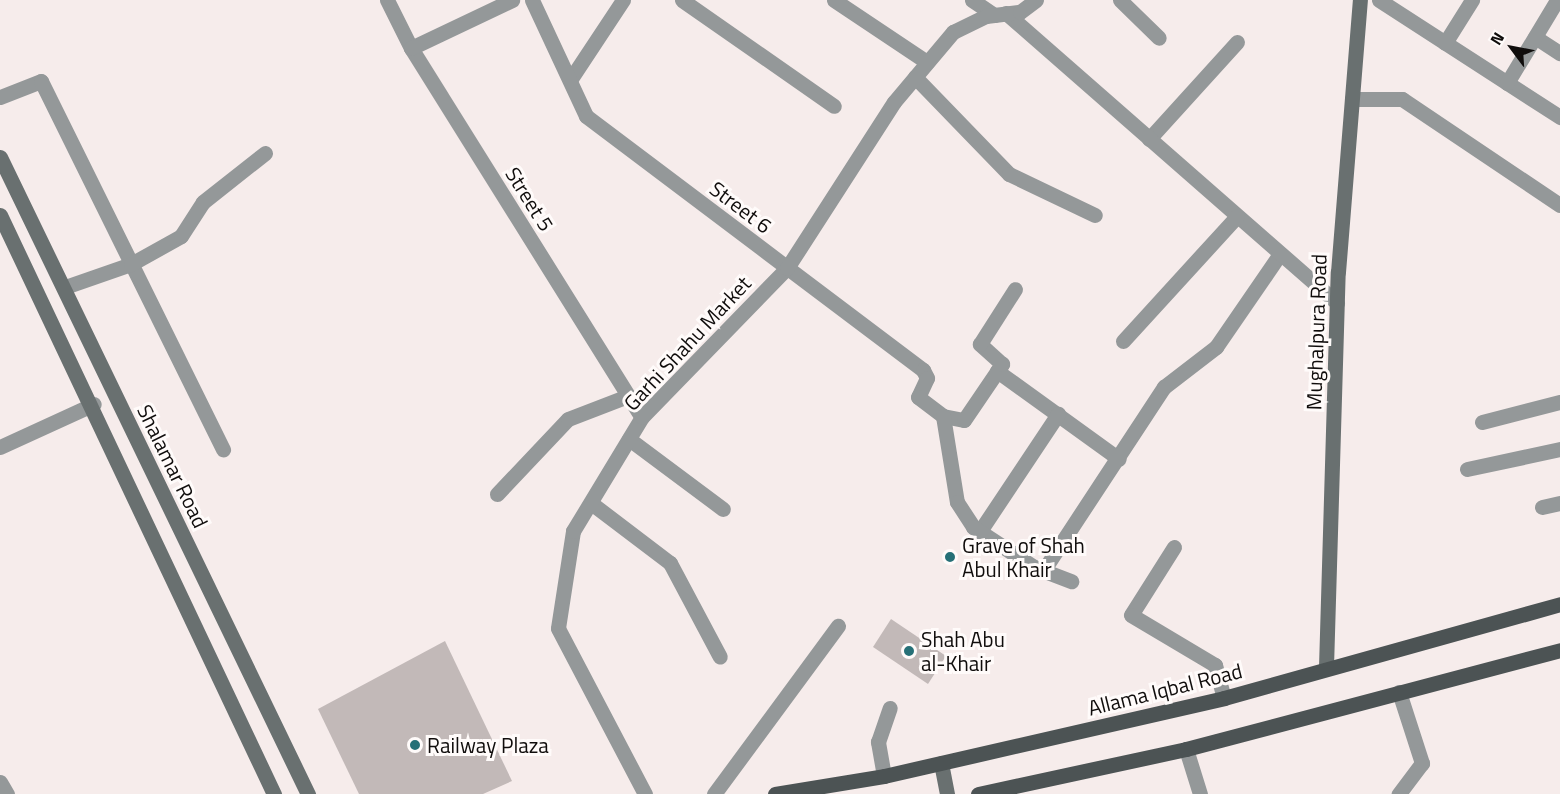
<!DOCTYPE html>
<style>
body{margin:0}
#map{position:relative;width:1560px;height:794px;overflow:hidden;background:#f6eceb;font-family:"Titillium Web",sans-serif}
div>[style]{position:absolute}
.building>*{inset:0;background:#c2b9b8}
.lane>*{height:15px;margin:-7.5px;padding:0 7.5px;transform-origin:7.5px;border-radius:7.5px;background:#949899}
.street>*{height:15px;margin:-7.5px;padding:0 7.5px;transform-origin:7.5px;border-radius:7.5px;background:#949899}
.secondary>*{height:15px;margin:-7.5px;padding:0 7.5px;transform-origin:7.5px;border-radius:7.5px;background:#697070}
.primary>*{height:15px;margin:-7.5px;padding:0 7.5px;transform-origin:7.5px;border-radius:7.5px;background:#4c5354}
.dots>*{width:16px;height:16px;translate:-50% -50%;box-sizing:border-box;border:3px solid #fffbfa;border-radius:50%}
span{translate:-50% -50%;white-space:nowrap;text-align:center;line-height:1.15;-webkit-text-stroke:6px #fffbfa;paint-order:stroke}
.street-label{font-size:21px;color:#100d0c}
.poi-label{font-size:21px;color:#100d0c}
.left{translate:0 -50%;text-align:left}
.north{position:absolute;left:1482px;top:18px;width:60px;height:60px;-webkit-text-stroke:4px #fffbfa;paint-order:stroke;rotate:302deg;font-size:16px;font-weight:700;line-height:24px;text-align:center;color:#100d0c}
.north::after{content:'';display:block;margin:auto;width:21px;height:27px;background:#100d0c;clip-path:polygon(50% 0,100% 100%,50% 72%,0 100%)}
</style>
<div id="map">
<div class="building">
<div style="clip-path:polygon(891px 619px,946px 656px,928px 684px,873px 647px)"></div>
<div style="clip-path:polygon(445px 641px,512px 781px,483px 794px,359px 794px,318px 709px)"></div>
</div>
<div class="lane">
<div style="left:682px;top:0;width:185px;rotate:34.9deg"></div>
<div style="left:834px;top:0;width:112px;rotate:33.7deg"></div>
<div style="left:972px;top:0;width:27px;rotate:34deg"></div>
<div style="left:1120px;top:0;width:54px;rotate:44.3deg"></div>
<div style="left:1535px;top:37px;width:30px;rotate:33deg"></div>
<div style="left:570px;top:80px;width:96px;rotate:-56.5deg"></div>
<div style="left:0;top:97px;width:44px;rotate:-21.3deg"></div>
<div style="left:41px;top:81px;width:411px;rotate:63.7deg"></div>
<div style="left:1149px;top:139px;width:131px;rotate:-47.8deg"></div>
<div style="left:65px;top:287px;width:70px;rotate:-19.2deg"></div>
<div style="left:131px;top:264px;width:57px;rotate:-29.2deg"></div>
<div style="left:181px;top:236px;width:40px;rotate:-57.1deg"></div>
<div style="left:203px;top:202px;width:79px;rotate:-38.3deg"></div>
<div style="left:997px;top:371px;width:150px;rotate:35.8deg"></div>
<div style="left:943px;top:416px;width:21px;rotate:11deg"></div>
<div style="left:964px;top:420px;width:68px;rotate:-55.8deg"></div>
<div style="left:1002px;top:364px;width:30px;rotate:-138deg"></div>
<div style="left:980px;top:344px;width:65px;rotate:-57.5deg"></div>
<div style="left:1482px;top:422px;width:81px;rotate:-14.4deg"></div>
<div style="left:629px;top:439px;width:117px;rotate:36.7deg"></div>
<div style="left:1467px;top:469px;width:95px;rotate:-12.1deg"></div>
<div style="left:497px;top:494px;width:103px;rotate:-46.6deg"></div>
<div style="left:568px;top:419px;width:64px;rotate:-21deg"></div>
<div style="left:1542px;top:507px;width:18px;rotate:-13deg"></div>
<div style="left:980px;top:531px;width:141px;rotate:-56.3deg"></div>
<div style="left:1174px;top:547px;width:80px;rotate:122.3deg"></div>
<div style="left:1131px;top:615px;width:98px;rotate:30.8deg"></div>
<div style="left:1215px;top:665px;width:34px;rotate:75deg"></div>
<div style="left:1045px;top:568px;width:217px;rotate:-56.7deg"></div>
<div style="left:1164px;top:387px;width:66px;rotate:-37.6deg"></div>
<div style="left:1216px;top:347px;width:113px;rotate:-55.5deg"></div>
<div style="left:884px;top:776px;width:35px;rotate:-100deg"></div>
<div style="left:878px;top:742px;width:36px;rotate:-71deg"></div>
</div>
<div class="street">
<div style="left:387px;top:0;width:54px;rotate:63.4deg"></div>
<div style="left:411px;top:48px;width:435px;rotate:58deg"></div>
<div style="left:532px;top:0;width:128px;rotate:65deg"></div>
<div style="left:586px;top:116px;width:422px;rotate:37deg"></div>
<div style="left:923px;top:370px;width:9px;rotate:63deg"></div>
<div style="left:927px;top:378px;width:21px;rotate:115deg"></div>
<div style="left:918px;top:397px;width:31px;rotate:37deg"></div>
<div style="left:943px;top:416px;width:87px;rotate:80.8deg"></div>
<div style="left:957px;top:502px;width:30px;rotate:57deg"></div>
<div style="left:973px;top:527px;width:73px;rotate:33.3deg"></div>
<div style="left:1034px;top:567px;width:40px;rotate:21deg"></div>
<div style="left:1379px;top:0;width:216px;rotate:32.9deg"></div>
<div style="left:1006px;top:13px;width:440px;rotate:41.2deg"></div>
<div style="left:1445px;top:43px;width:51px;rotate:-57.9deg"></div>
<div style="left:411px;top:48px;width:112px;rotate:-25.4deg"></div>
<div style="left:915px;top:77px;width:135px;rotate:45.9deg"></div>
<div style="left:1009px;top:174px;width:95px;rotate:25.5deg"></div>
<div style="left:1507px;top:83px;width:97px;rotate:-58.9deg"></div>
<div style="left:1352px;top:99px;width:50px"></div>
<div style="left:1402px;top:99px;width:190px;rotate:33.9deg"></div>
<div style="left:1123px;top:341px;width:169px;rotate:-47.6deg"></div>
<div style="left:0;top:447px;width:103px;rotate:-24.6deg"></div>
<div style="left:591px;top:503px;width:99px;rotate:37.2deg"></div>
<div style="left:670px;top:563px;width:106px;rotate:62deg"></div>
<div style="left:1399px;top:692px;width:75px;rotate:72.1deg"></div>
<div style="left:1422px;top:763px;width:39px;rotate:127deg"></div>
<div style="left:1186px;top:749px;width:47px;rotate:72.7deg"></div>
<div style="left:0;top:782px;width:14px;rotate:60deg"></div>
<div style="left:645px;top:794px;width:187px;rotate:-117.7deg"></div>
<div style="left:558px;top:628px;width:98px;rotate:-81.2deg"></div>
<div style="left:573px;top:531px;width:133px;rotate:-58.8deg"></div>
<div style="left:642px;top:417px;width:208px;rotate:-45.8deg"></div>
<div style="left:787px;top:268px;width:197px;rotate:-57.2deg"></div>
<div style="left:894px;top:102px;width:92px;rotate:-49.9deg"></div>
<div style="left:953px;top:32px;width:37px;rotate:-26deg"></div>
<div style="left:986px;top:16px;width:34px;rotate:-7deg"></div>
<div style="left:1020px;top:12px;width:20px;rotate:-37deg"></div>
<div style="left:714px;top:794px;width:209px;rotate:-53.6deg"></div>
</div>
<div class="secondary">
<div style="left:0;top:157px;width:708px;rotate:64.2deg"></div>
<div style="left:0;top:215px;width:641px;rotate:64.68deg"></div>
<div style="left:1326px;top:667px;width:395px;rotate:-88.3deg"></div>
<div style="left:1338px;top:272px;width:273px;rotate:-85.4deg"></div>
<div style="left:941px;top:763px;width:32px;rotate:79deg"></div>
</div>
<div class="primary">
<div style="left:775px;top:794px;width:110px;rotate:-9.4deg"></div>
<div style="left:884px;top:776px;width:349px;rotate:-12.9deg"></div>
<div style="left:1224px;top:698px;width:349px;rotate:-15.6deg"></div>
<div style="left:978px;top:794px;width:213px;rotate:-12.2deg"></div>
<div style="left:1186px;top:749px;width:387px;rotate:-14.8deg"></div>
</div>
<div class="dots">
<div style="left:950px;top:557px;background:#267077"></div>
<div style="left:909px;top:651px;background:#267077"></div>
<div style="left:415px;top:745px;background:#267077"></div>
</div>
<div class="street-label">
<span style="left:530px;top:199px;rotate:58deg">Street 5</span>
<span style="left:741px;top:207px;rotate:37deg">Street 6</span>
<span style="left:1316px;top:332px;rotate:-88deg">Mughalpura Road</span>
<span style="left:687px;top:343px;rotate:-47deg">Garhi Shahu Market</span>
<span style="left:173px;top:466px;rotate:64deg">Shalamar Road</span>
<span style="left:1165px;top:689px;rotate:-14deg">Allama Iqbal Road</span>
</div>
<div class="poi-label">
<span class="left" style="left:962px;top:557px">Grave of Shah<br>Abul Khair</span>
<span class="left" style="left:921px;top:651px">Shah Abu<br>al-Khair</span>
<span class="left" style="left:427px;top:745px">Railway Plaza</span>
</div>
<div class="north">N</div>
</div>
